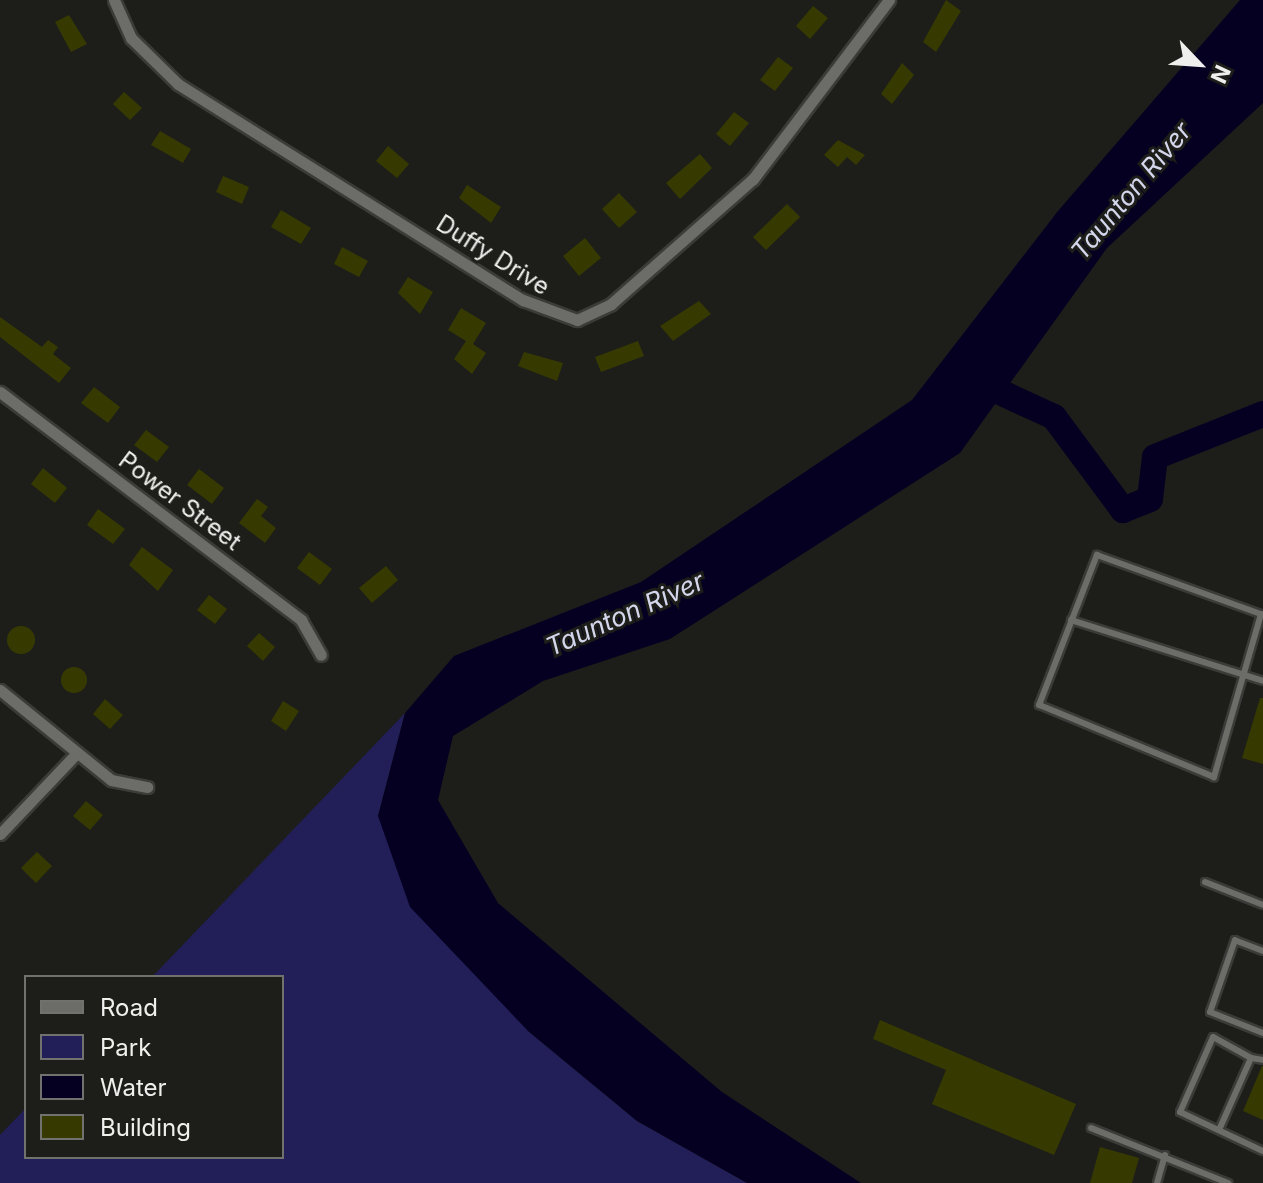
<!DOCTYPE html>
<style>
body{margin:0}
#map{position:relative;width:1263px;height:1183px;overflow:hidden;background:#1d1e1a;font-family:Inter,sans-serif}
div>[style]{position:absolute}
.green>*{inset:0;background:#221e58}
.water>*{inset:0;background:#050021}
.river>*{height:26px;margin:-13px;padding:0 13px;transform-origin:13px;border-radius:13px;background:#050021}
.building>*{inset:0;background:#363a01}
.round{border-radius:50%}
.roads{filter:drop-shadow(2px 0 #3b3b39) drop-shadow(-2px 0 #3b3b39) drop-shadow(0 2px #3b3b39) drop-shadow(0 -2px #3b3b39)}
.lane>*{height:6px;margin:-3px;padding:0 3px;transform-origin:3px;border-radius:3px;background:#6c6c68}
.street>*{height:11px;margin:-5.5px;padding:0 5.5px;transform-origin:5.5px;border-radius:5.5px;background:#6c6c68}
span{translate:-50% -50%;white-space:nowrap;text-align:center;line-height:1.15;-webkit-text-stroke:6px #1d1e1a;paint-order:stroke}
.street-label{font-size:24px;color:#efefed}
.water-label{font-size:26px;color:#d4d6ec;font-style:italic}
.legend{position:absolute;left:24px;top:975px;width:260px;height:184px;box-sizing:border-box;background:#1d1e1a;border:2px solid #71726e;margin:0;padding:10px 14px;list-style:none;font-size:24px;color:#efefed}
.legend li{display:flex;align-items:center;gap:16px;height:40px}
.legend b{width:40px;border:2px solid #71726e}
.north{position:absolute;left:1159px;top:24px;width:80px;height:80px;-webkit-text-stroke:6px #1d1e1a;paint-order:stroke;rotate:115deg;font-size:22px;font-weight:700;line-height:32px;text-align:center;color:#efefed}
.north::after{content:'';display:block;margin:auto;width:28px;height:36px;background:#efefed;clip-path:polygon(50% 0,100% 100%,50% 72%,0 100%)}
</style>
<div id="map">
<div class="green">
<div style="clip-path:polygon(405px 713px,378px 816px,528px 1031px,637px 1121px,747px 1183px,0 1183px,0 1135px,26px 1108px,26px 1157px,282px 1157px,282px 977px,152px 977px)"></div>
</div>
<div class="water">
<div style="clip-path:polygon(1240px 0,1263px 0,1263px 103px,1107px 248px,960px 453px,670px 639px,543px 681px,453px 736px,438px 800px,498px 903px,722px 1092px,861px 1183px,747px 1183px,637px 1121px,528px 1031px,410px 907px,378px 816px,405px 713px,454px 656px,641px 582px,912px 400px,1058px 211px)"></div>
</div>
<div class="river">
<div style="left:976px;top:381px;width:86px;rotate:24.8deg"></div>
<div style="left:1054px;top:417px;width:116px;rotate:53.4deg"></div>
<div style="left:1123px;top:510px;width:29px;rotate:-22deg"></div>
<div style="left:1150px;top:499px;width:42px;rotate:-83.2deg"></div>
<div style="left:1155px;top:457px;width:116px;rotate:-21.7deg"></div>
</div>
<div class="building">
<div style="clip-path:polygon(946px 0,961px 11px,936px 52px,923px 42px)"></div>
<div style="clip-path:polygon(813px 6px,828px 18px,810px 39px,796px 26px)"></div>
<div style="clip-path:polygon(69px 15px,87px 44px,71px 52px,55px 22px)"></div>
<div style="clip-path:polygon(778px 57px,793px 68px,775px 91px,760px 80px)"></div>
<div style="clip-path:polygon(902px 63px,914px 75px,892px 104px,881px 94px)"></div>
<div style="clip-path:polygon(124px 92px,142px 108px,130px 120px,113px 104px)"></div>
<div style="clip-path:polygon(734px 112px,749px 123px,730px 146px,716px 134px)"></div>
<div style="clip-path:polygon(160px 131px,191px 149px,183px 163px,151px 145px)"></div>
<div style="clip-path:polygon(838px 140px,865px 155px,856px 165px,847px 157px,838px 167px,824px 155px)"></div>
<div style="clip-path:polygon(388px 146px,409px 164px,397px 178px,376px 161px)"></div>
<div style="clip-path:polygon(700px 154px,712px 168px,680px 199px,666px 183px)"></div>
<div style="clip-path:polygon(223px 176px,249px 187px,242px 204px,216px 192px)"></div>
<div style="clip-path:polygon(467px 185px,501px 207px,491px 223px,459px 198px)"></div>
<div style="clip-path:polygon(619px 193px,637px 212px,619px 228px,602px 209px)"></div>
<div style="clip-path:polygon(787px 204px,800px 217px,766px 250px,753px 237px)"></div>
<div style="clip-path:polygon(281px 210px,311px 228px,301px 244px,271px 227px)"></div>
<div style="clip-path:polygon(585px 238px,601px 258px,579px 276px,563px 256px)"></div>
<div style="clip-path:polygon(342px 247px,368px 261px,359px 277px,334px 264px)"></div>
<div style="clip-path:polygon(408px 277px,433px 292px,420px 314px,398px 293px)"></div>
<div style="clip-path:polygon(699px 301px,711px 314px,673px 341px,660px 326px)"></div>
<div style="clip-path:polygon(461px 308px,486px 323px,473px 344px,486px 353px,472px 374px,454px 359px,466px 341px,448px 330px)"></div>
<div style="clip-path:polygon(0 317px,42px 347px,48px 340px,58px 347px,53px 354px,71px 368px,59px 383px,0 337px)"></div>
<div style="clip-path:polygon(638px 341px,644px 356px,601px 372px,595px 357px)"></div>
<div style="clip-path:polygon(524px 352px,563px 363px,557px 381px,518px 366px)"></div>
<div style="clip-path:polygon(94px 387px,120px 407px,108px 423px,81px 403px)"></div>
<div style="clip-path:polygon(146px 430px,169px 447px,157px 462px,134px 445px)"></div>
<div style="clip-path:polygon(43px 468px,67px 488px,55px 503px,31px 484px)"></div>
<div style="clip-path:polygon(199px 469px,224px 488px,212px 504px,187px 485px)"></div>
<div style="clip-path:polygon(257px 499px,268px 507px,261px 516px,276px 528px,265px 543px,239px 523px)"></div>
<div style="clip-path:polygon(98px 509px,125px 529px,113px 544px,87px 525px)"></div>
<div style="clip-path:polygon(142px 547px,173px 570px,158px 591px,129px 565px)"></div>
<div style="clip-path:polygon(309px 552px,332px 569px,320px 585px,297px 568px)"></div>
<div style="clip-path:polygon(386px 566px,398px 580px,372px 603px,359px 588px)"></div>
<div style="clip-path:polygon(209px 595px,227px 609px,215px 624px,197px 610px)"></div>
<div class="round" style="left:7px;top:626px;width:28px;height:28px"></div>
<div style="clip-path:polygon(259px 633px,275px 647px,263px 661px,247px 646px)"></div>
<div class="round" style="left:61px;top:667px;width:26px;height:26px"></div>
<div style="clip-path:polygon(1260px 698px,1263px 698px,1263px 764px,1242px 758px)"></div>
<div style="clip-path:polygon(105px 699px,123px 715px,110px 729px,93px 714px)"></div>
<div style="clip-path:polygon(283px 701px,299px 711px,286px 731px,271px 721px)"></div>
<div style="clip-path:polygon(86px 801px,103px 815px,90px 830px,73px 816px)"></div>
<div style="clip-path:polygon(37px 852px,52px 866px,36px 883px,21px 868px)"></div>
<div style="clip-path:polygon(880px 1020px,1076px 1104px,1054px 1155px,932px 1104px,946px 1070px,873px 1039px)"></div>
<div style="clip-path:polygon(1262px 1066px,1263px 1066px,1263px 1120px,1243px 1111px)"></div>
<div style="clip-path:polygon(1100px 1147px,1139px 1158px,1132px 1183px,1090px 1183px)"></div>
</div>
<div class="roads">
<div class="lane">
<div style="left:1097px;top:555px;width:174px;rotate:19.8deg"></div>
<div style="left:1261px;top:614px;width:170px;rotate:106.1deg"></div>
<div style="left:1214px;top:777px;width:189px;rotate:-157.6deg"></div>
<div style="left:1039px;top:705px;width:161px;rotate:-68.9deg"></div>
<div style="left:1071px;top:620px;width:201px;rotate:17.6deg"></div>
<div style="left:1205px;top:882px;width:62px;rotate:21.6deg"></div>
<div style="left:1263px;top:951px;width:30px;rotate:-159deg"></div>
<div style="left:1235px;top:940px;width:76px;rotate:109.1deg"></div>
<div style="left:1210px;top:1012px;width:57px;rotate:21.6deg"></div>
<div style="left:1251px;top:1058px;width:12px;rotate:9deg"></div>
<div style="left:1091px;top:1128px;width:148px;rotate:21.9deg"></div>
<div style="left:1219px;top:1130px;width:79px;rotate:-66deg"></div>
<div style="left:1251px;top:1058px;width:43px;rotate:-151.1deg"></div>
<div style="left:1213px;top:1037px;width:82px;rotate:113.7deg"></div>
<div style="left:1180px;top:1112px;width:92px;rotate:25.2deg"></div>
<div style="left:1157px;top:1183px;width:29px;rotate:-74deg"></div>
</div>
<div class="street">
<div style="left:114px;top:0;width:42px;rotate:65.9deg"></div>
<div style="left:131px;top:38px;width:66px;rotate:44.4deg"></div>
<div style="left:178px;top:84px;width:407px;rotate:32.1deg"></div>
<div style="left:523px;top:300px;width:58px;rotate:20.3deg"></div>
<div style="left:577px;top:320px;width:38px;rotate:-25deg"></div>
<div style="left:611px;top:304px;width:189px;rotate:-41.4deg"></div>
<div style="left:753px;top:179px;width:225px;rotate:-52.8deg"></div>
<div style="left:0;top:392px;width:378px;rotate:37.1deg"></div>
<div style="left:301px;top:620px;width:40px;rotate:60.3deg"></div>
<div style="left:0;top:690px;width:143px;rotate:39deg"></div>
<div style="left:111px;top:780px;width:37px;rotate:11deg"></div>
<div style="left:0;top:834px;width:112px;rotate:-46.5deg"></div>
</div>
</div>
<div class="street-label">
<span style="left:493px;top:255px;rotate:32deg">Duffy Drive</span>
<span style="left:180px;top:501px;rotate:37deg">Power Street</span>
</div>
<div class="water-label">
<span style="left:1131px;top:191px;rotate:-50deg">Taunton River</span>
<span style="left:625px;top:614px;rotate:-24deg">Taunton River</span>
</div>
<ul class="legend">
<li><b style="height:10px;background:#6c6c68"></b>Road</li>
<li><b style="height:22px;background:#221e58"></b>Park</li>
<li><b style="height:22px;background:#050021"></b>Water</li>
<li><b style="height:22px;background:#363a01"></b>Building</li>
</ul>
<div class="north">N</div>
</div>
